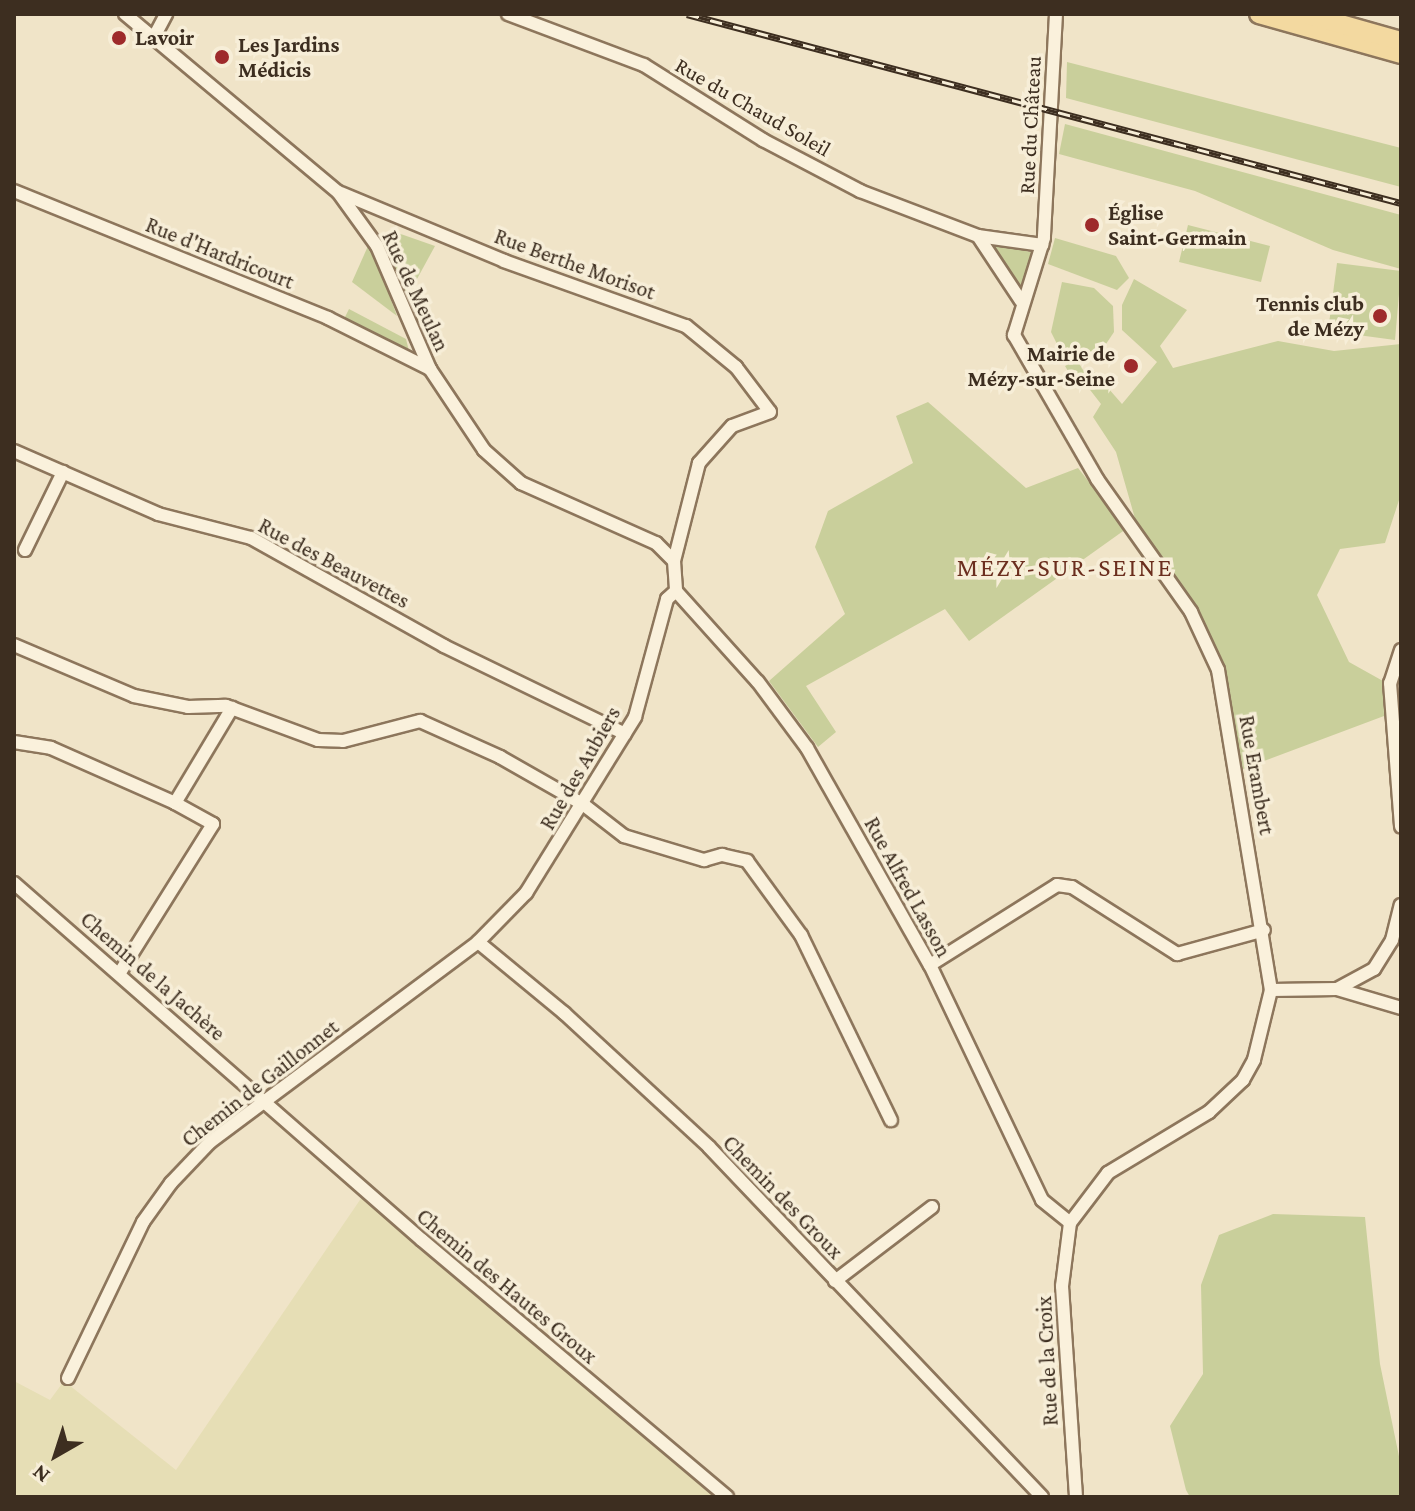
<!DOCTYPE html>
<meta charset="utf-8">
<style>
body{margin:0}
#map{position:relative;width:1415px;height:1511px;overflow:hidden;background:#f0e4c8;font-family:"Crimson Pro",serif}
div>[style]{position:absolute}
.farmland>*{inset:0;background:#e6deb5}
.green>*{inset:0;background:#c9cf9b}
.roads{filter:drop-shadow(2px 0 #8d765c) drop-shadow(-2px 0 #8d765c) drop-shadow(0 2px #8d765c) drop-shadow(0 -2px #8d765c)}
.street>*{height:12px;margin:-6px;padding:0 6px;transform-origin:6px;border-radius:6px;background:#faf1dc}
.primary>*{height:18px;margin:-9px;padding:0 9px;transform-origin:9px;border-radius:9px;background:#f3d9a0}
.rail>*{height:7px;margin-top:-3.5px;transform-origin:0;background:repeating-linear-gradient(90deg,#f7eed8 0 12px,#3d2e20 0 24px);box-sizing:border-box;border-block:2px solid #3d2e20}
.dots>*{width:22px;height:22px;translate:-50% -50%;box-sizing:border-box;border:4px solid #f7eed8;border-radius:50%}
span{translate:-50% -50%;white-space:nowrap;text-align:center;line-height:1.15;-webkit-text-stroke:7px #f7eed8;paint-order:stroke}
.poi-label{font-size:22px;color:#3d2e20;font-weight:700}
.left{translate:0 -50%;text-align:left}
.right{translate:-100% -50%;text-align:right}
.street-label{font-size:22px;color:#3d2e20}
.quarter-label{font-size:26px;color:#6b2e1e;letter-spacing:2px}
.frame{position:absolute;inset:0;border:16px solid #3d2e20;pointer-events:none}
.north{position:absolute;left:16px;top:1415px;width:80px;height:80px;-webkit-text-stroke:6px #f7eed8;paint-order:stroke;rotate:219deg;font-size:22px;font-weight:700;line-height:32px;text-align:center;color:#3d2e20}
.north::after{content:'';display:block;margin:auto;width:28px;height:36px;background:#3d2e20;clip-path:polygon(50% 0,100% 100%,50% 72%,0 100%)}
</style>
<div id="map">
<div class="farmland">
<div style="clip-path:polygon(364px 1194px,718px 1497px,14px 1497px,14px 1381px,50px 1400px,64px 1381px,176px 1470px)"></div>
</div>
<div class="green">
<div style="clip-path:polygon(1067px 62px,1401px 148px,1401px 187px,1066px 98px)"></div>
<div style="clip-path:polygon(1065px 124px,1401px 215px,1401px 269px,1333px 250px,1195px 191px,1059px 154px)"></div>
<div style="clip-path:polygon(1188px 225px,1270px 246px,1261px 282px,1179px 262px)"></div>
<div style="clip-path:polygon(395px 232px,435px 246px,405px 301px,387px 247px)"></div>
<div style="clip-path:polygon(1055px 238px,1116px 256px,1129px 278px,1117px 290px,1048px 264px)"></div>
<div style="clip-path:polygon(991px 244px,1035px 253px,1020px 286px,990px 249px)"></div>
<div style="clip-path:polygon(368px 246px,383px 278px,397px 316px,352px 282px)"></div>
<div style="clip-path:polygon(1337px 263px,1401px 271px,1395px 340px,1328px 331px)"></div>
<div style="clip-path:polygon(1134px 279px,1187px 310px,1160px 346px,1173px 368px,1278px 341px,1334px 351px,1401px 344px,1401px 494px,1385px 543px,1340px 549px,1317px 595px,1349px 662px,1383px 681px,1384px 716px,1243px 769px,1222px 668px,1136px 522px,1116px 452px,1093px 417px,1101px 404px,1087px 386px,1079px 389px,1065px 366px,1077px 360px,1086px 375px,1094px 372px,1122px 404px,1157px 362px,1122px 330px,1122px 305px)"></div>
<div style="clip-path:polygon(1062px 282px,1094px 288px,1113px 306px,1114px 332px,1100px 353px,1063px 356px,1051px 332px)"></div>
<div style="clip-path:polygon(349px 309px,406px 339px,410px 355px,343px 321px)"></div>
<div style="clip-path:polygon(928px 402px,1026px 488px,1078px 468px,1126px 529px,969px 641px,945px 609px,806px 686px,836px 732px,818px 747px,769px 681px,845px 614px,815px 547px,828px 511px,913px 463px,896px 416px)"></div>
<div style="clip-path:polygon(1273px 1214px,1365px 1217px,1380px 1364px,1401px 1466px,1401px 1497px,1190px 1497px,1186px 1490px,1170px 1426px,1203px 1374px,1201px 1285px,1219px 1235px)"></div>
</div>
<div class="roads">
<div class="street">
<div style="left:125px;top:14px;width:278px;rotate:39.9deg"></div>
<div style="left:338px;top:192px;width:67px;rotate:54.2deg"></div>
<div style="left:377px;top:246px;width:134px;rotate:66.7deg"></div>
<div style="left:430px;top:369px;width:97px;rotate:56.3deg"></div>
<div style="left:484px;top:450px;width:50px;rotate:41.7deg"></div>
<div style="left:521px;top:483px;width:148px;rotate:24deg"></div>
<div style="left:656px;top:543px;width:25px;rotate:45deg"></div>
<div style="left:508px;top:14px;width:145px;rotate:20.6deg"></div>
<div style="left:644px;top:65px;width:141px;rotate:32.2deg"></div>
<div style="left:763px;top:140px;width:110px;rotate:27.7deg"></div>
<div style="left:860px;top:191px;width:126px;rotate:20.9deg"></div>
<div style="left:978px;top:236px;width:65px;rotate:8deg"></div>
<div style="left:1056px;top:14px;width:224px;rotate:93.1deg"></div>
<div style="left:1044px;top:238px;width:102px;rotate:107.2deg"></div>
<div style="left:1014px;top:335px;width:166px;rotate:60deg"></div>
<div style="left:1097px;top:479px;width:163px;rotate:54.7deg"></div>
<div style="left:1191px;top:612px;width:64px;rotate:65deg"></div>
<div style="left:1218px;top:670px;width:324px;rotate:80.6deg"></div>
<div style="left:1271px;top:990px;width:72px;rotate:103.7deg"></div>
<div style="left:1254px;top:1060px;width:23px;rotate:119deg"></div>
<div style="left:1243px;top:1080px;width:47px;rotate:136.7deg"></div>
<div style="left:1209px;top:1112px;width:118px;rotate:148.9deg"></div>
<div style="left:1108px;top:1173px;width:63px;rotate:127.2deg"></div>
<div style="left:1070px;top:1223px;width:64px;rotate:97.2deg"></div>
<div style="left:1062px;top:1286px;width:211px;rotate:86.2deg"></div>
<div style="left:154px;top:37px;width:26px;rotate:-62deg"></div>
<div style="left:14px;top:191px;width:339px;rotate:22deg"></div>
<div style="left:328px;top:318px;width:114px;rotate:26.6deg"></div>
<div style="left:341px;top:193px;width:177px;rotate:22.6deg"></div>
<div style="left:504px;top:261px;width:193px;rotate:19.7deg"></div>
<div style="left:686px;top:326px;width:65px;rotate:39.4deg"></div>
<div style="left:736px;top:367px;width:56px;rotate:52.9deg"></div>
<div style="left:770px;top:412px;width:40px;rotate:159.8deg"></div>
<div style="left:732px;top:426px;width:50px;rotate:131.7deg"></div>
<div style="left:699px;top:463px;width:101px;rotate:104.3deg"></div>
<div style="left:674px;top:561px;width:30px;rotate:86deg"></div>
<div style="left:978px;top:236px;width:78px;rotate:56.5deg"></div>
<div style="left:14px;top:451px;width:157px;rotate:23.6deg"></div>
<div style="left:158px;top:514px;width:96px;rotate:14.5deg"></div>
<div style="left:251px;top:538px;width:221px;rotate:29.2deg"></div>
<div style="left:444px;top:646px;width:201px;rotate:25.9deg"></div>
<div style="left:25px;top:550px;width:87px;rotate:-64deg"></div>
<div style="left:676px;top:591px;width:122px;rotate:48deg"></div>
<div style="left:758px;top:682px;width:82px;rotate:53.4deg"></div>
<div style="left:807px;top:748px;width:249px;rotate:60.5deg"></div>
<div style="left:930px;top:965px;width:260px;rotate:64.5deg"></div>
<div style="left:1042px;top:1200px;width:36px;rotate:39deg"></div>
<div style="left:14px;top:645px;width:130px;rotate:23deg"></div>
<div style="left:134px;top:696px;width:55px;rotate:11.5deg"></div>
<div style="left:188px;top:707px;width:38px;rotate:-2deg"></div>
<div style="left:226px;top:706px;width:98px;rotate:20.3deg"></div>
<div style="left:318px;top:740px;width:25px;rotate:2deg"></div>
<div style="left:343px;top:741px;width:80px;rotate:-14.6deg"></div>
<div style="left:420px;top:721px;width:88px;rotate:24.2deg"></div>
<div style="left:500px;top:757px;width:97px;rotate:29.7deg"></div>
<div style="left:584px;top:805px;width:51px;rotate:37.8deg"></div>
<div style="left:624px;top:836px;width:84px;rotate:16.7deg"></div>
<div style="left:704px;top:860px;width:19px;rotate:-16deg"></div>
<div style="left:722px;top:855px;width:26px;rotate:13deg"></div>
<div style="left:747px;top:861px;width:92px;rotate:53.9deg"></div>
<div style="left:801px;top:935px;width:206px;rotate:64.1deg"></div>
<div style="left:1401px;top:650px;width:35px;rotate:108deg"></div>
<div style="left:1390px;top:683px;width:144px;rotate:85.6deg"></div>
<div style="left:14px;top:742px;width:37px;rotate:9deg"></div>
<div style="left:51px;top:748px;width:136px;rotate:23.9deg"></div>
<div style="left:14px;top:883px;width:542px;rotate:41.19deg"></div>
<div style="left:422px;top:1240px;width:399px;rotate:40.1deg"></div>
<div style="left:478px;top:942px;width:112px;rotate:39.5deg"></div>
<div style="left:564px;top:1013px;width:197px;rotate:42.7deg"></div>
<div style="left:709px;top:1147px;width:483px;rotate:46.4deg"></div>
<div style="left:930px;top:965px;width:150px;rotate:-32.2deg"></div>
<div style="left:1057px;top:885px;width:15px;rotate:8deg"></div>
<div style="left:1072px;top:887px;width:125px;rotate:32.5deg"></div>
<div style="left:1177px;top:954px;width:90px;rotate:-15.4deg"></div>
<div style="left:119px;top:974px;width:177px;rotate:-57.9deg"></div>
<div style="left:213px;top:824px;width:43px;rotate:-151.1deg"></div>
<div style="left:175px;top:803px;width:111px;rotate:-59deg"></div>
<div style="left:1337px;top:989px;width:67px;rotate:16.5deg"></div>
<div style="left:1271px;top:990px;width:66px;rotate:-0.9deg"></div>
<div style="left:1337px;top:989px;width:42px;rotate:-28.4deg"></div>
<div style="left:1374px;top:969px;width:34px;rotate:-58deg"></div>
<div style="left:1392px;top:940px;width:36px;rotate:-76deg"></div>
<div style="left:835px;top:1281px;width:122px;rotate:-37.3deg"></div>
<div style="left:68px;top:1378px;width:173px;rotate:-64.3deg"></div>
<div style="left:143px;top:1222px;width:48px;rotate:-54.3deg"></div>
<div style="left:171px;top:1183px;width:57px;rotate:-46.4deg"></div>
<div style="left:210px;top:1142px;width:334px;rotate:-36.7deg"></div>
<div style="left:478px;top:942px;width:69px;rotate:-45.6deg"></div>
<div style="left:526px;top:893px;width:207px;rotate:-58.2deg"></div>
<div style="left:635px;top:717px;width:122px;rotate:-74.8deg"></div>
<div style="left:667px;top:599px;width:12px;rotate:-42deg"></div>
</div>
<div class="primary">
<div style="left:1259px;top:14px;width:148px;rotate:15.7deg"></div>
<div style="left:1305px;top:14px;width:100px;rotate:15.7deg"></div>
</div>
</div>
<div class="rail">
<div style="left:687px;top:14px;width:739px;rotate:14.83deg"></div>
</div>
<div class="dots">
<div style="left:119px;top:38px;background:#9e2a2b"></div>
<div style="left:222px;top:57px;background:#9e2a2b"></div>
<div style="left:1092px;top:225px;background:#9e2a2b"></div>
<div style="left:1380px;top:316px;background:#9e2a2b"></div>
<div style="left:1131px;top:366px;background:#9e2a2b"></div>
</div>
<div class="poi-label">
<span class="left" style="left:135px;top:38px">Lavoir</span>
<span class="left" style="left:238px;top:57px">Les Jardins<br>Médicis</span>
<span class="left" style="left:1108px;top:225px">Église<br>Saint-Germain</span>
<span class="right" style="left:1364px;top:316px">Tennis club<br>de Mézy</span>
<span class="right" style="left:1115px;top:366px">Mairie de<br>Mézy-sur-Seine</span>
</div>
<div class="street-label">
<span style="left:753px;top:107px;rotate:30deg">Rue du Chaud Soleil</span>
<span style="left:1030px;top:125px;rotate:-87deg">Rue du Château</span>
<span style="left:220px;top:253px;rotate:22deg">Rue d'Hardricourt</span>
<span style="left:575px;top:264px;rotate:20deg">Rue Berthe Morisot</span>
<span style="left:416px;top:291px;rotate:65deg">Rue de Meulan</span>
<span style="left:334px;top:563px;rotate:28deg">Rue des Beauvettes</span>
<span style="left:580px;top:768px;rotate:-60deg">Rue des Aubiers</span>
<span style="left:1257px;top:775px;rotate:80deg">Rue Erambert</span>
<span style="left:908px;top:887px;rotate:61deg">Rue Alfred Lasson</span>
<span style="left:153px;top:976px;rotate:41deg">Chemin de la Jachère</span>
<span style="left:260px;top:1083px;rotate:-38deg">Chemin de Gaillonnet</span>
<span style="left:783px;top:1197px;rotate:46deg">Chemin des Groux</span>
<span style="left:507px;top:1286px;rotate:40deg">Chemin des Hautes Groux</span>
<span style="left:1047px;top:1361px;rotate:-93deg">Rue de la Croix</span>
</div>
<div class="quarter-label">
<span style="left:1065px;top:568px">MÉZY-SUR-SEINE</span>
</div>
<div class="frame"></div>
<div class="north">N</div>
</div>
